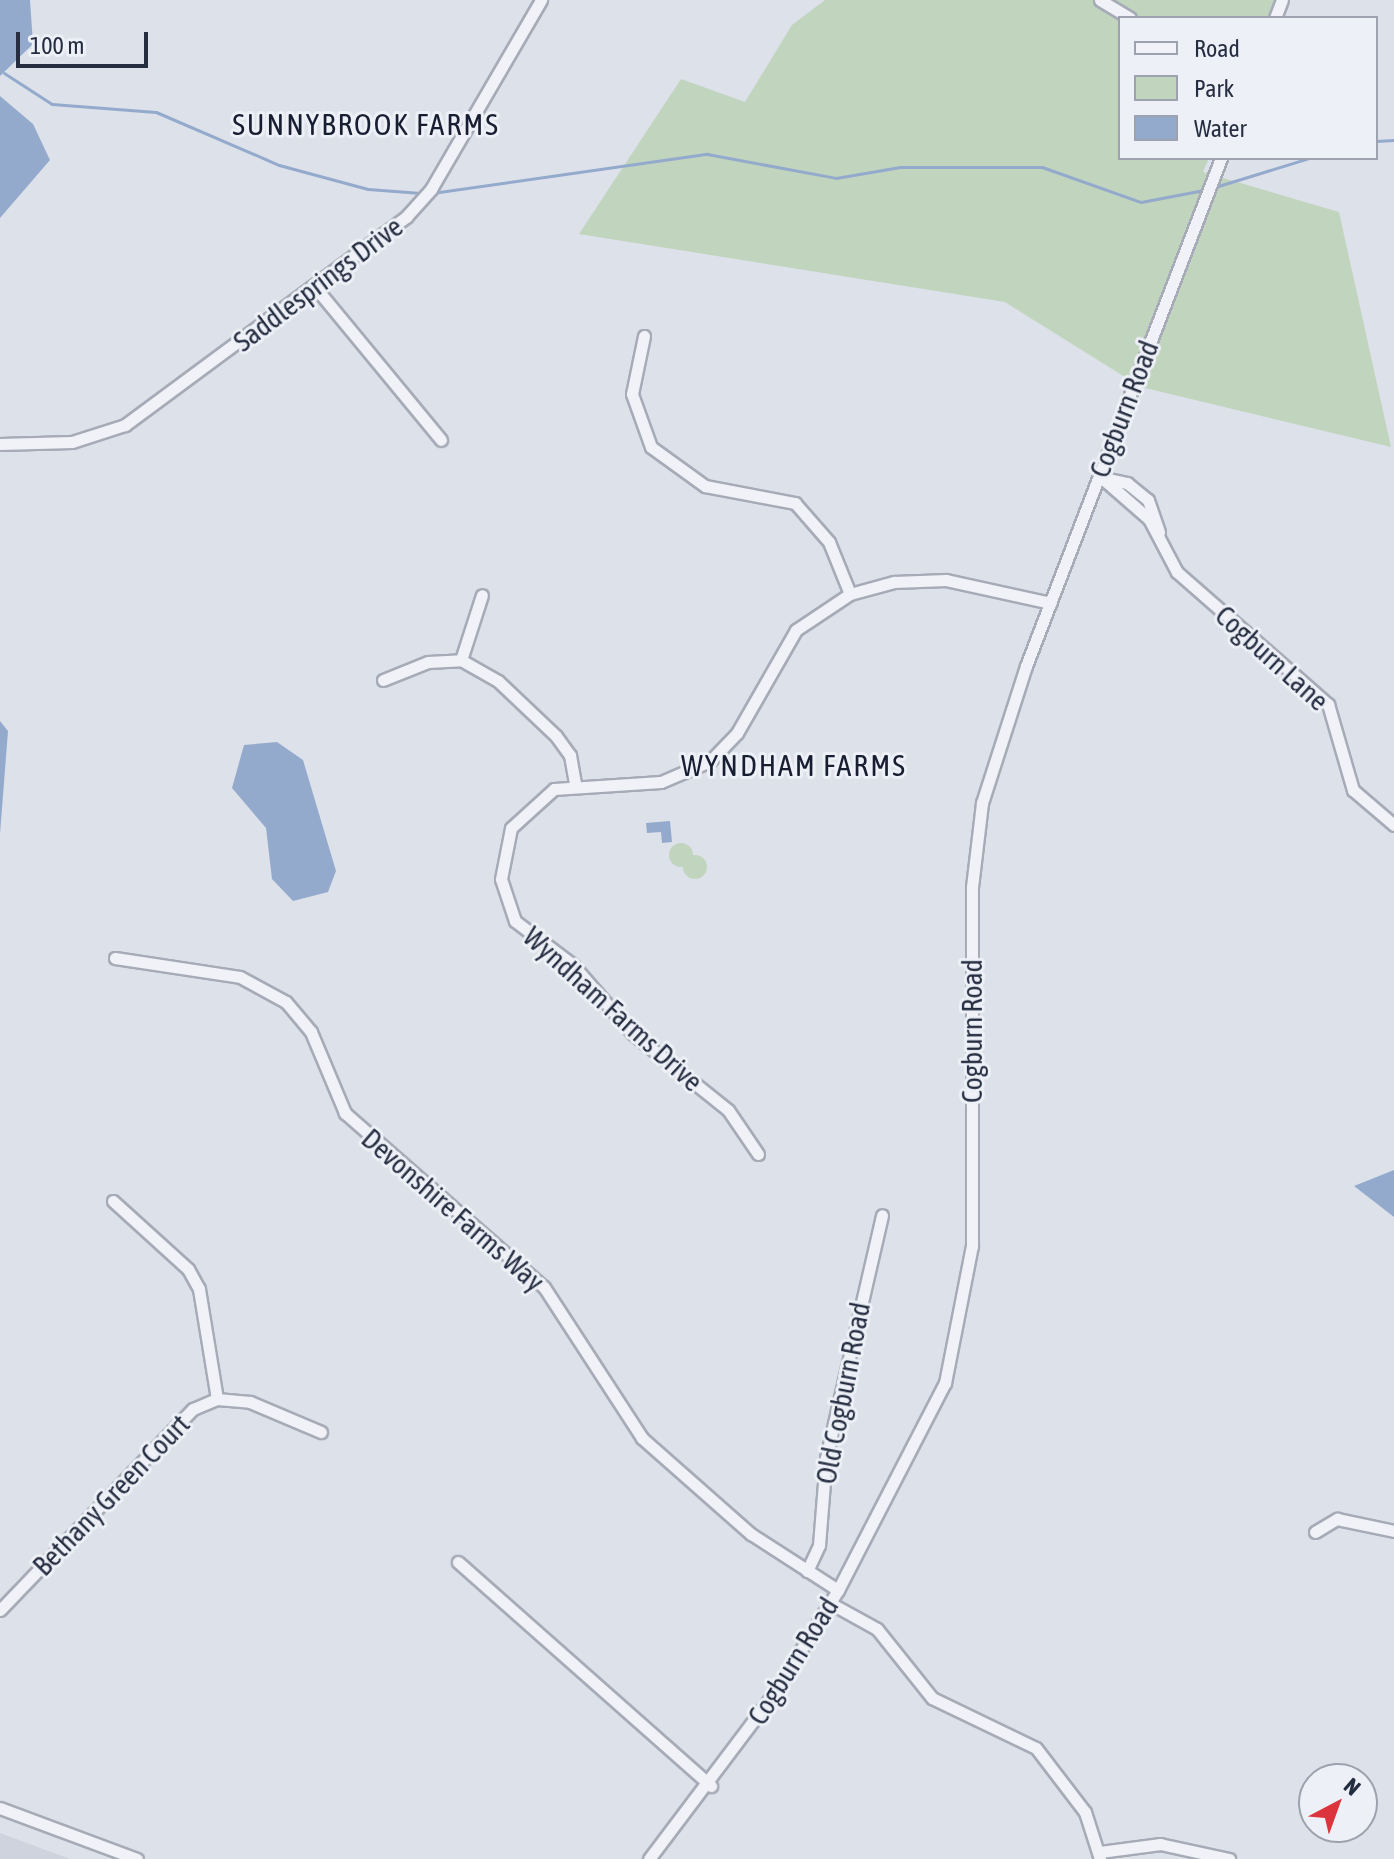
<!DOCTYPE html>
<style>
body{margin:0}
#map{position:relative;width:1394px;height:1859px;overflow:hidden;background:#dde1e9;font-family:"Asap Condensed",sans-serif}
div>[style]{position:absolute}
.built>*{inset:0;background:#cfd3de}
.green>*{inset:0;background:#c1d4be}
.round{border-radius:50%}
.water>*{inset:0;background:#94aacd}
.stream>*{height:3px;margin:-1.5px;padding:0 1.5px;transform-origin:1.5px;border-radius:1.5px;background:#94aacd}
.roads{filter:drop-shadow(2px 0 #a6abb7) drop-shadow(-2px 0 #a6abb7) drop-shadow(0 2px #a6abb7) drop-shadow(0 -2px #a6abb7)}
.minor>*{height:11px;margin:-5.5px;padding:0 5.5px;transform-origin:5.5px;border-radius:5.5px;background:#f1f2f7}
span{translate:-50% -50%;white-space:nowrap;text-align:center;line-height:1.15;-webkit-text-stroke:6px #edf0f6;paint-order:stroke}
.street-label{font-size:28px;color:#252d41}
.neighbourhood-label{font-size:30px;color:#181e32;letter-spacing:2px}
.legend{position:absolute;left:1118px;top:16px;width:260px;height:144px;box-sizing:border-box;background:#edf0f6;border:2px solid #9da2ae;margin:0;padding:10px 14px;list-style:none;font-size:24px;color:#252d41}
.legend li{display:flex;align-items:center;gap:16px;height:40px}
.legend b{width:40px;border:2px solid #9da2ae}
.north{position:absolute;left:1298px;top:1763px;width:80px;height:80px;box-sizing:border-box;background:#edf0f6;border:2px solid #9da2ae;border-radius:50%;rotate:41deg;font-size:22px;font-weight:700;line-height:32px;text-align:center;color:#252d41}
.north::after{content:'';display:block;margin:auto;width:28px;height:36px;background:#dc343c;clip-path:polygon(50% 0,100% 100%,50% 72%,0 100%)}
.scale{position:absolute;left:16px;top:32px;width:132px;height:36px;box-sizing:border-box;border:4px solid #252d41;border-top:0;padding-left:10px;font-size:24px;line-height:28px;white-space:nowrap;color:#252d41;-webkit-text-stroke:6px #edf0f6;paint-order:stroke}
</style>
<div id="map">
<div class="built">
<div style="clip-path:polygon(0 1833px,70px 1859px,0 1859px)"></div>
</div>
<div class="green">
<div style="clip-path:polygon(825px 0,1284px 0,1275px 18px,1120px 18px,1120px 158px,1209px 158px,1203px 172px,1339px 212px,1391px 447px,1141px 387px,1005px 302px,579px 234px,681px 79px,745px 102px,792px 25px)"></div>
<div class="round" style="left:669px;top:843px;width:24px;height:24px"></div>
<div class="round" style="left:683px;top:855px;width:24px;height:24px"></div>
</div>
<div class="water">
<div style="clip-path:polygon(0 0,30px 0,33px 44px,0 76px)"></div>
<div style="clip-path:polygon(0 96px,33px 124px,50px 160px,0 218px)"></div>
<div style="clip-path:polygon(0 721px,8px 731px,0 834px)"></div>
<div style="clip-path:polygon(277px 742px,303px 760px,336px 871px,328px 892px,293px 901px,272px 879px,266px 828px,232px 788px,244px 745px)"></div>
<div style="clip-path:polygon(670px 821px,672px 842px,662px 843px,661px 832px,647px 833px,646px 823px)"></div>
<div style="clip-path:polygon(1394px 1170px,1394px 1217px,1354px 1186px)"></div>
</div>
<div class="stream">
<div style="left:4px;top:73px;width:57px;rotate:32.9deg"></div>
<div style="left:52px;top:104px;width:104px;rotate:4.4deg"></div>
<div style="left:156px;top:112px;width:134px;rotate:23.3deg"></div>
<div style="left:279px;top:165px;width:92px;rotate:15.1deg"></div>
<div style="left:368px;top:189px;width:53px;rotate:4.3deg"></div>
<div style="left:1376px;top:141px;width:18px;rotate:-3deg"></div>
<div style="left:1215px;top:187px;width:98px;rotate:-17.1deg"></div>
<div style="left:432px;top:193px;width:278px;rotate:-8.1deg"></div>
<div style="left:707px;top:154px;width:131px;rotate:10.5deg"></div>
<div style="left:836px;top:178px;width:65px;rotate:-9.8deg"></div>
<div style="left:900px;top:167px;width:142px"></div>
<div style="left:1042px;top:167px;width:105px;rotate:19.5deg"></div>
<div style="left:1141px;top:202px;width:64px;rotate:-10.8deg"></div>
</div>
<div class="roads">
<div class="minor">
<div style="left:1100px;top:0;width:35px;rotate:31deg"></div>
<div style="left:1275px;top:18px;width:19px;rotate:-69deg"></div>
<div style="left:315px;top:287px;width:198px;rotate:50.5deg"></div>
<div style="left:644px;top:336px;width:59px;rotate:101.7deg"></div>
<div style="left:632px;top:394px;width:56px;rotate:70.3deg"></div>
<div style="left:651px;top:447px;width:67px;rotate:35.8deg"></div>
<div style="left:705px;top:486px;width:92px;rotate:10.7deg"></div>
<div style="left:795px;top:503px;width:52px;rotate:48.9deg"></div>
<div style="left:829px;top:542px;width:56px;rotate:68deg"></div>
<div style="left:0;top:444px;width:72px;rotate:-1.6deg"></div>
<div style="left:72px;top:442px;width:56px;rotate:-17.8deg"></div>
<div style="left:125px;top:425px;width:350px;rotate:-36.5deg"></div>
<div style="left:406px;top:217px;width:38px;rotate:-48deg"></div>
<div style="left:431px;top:189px;width:219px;rotate:-59.8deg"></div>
<div style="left:1102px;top:478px;width:62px;rotate:41.1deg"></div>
<div style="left:1149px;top:519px;width:60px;rotate:62.2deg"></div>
<div style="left:1177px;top:572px;width:201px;rotate:41.2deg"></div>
<div style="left:1328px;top:704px;width:90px;rotate:73.8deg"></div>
<div style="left:1353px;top:790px;width:54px;rotate:40.5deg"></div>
<div style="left:1103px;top:478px;width:25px;rotate:12deg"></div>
<div style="left:1127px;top:483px;width:27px;rotate:39deg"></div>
<div style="left:1148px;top:500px;width:34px;rotate:71deg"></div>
<div style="left:461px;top:660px;width:68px;rotate:-72.1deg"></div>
<div style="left:383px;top:680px;width:48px;rotate:-21.8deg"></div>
<div style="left:428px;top:662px;width:33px;rotate:-3deg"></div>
<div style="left:461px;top:660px;width:43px;rotate:29.6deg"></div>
<div style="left:498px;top:681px;width:80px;rotate:43.5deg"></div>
<div style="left:556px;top:736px;width:24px;rotate:54deg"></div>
<div style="left:570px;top:755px;width:28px;rotate:80deg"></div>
<div style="left:115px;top:958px;width:126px;rotate:8.6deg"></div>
<div style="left:240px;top:977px;width:52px;rotate:28.5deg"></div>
<div style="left:286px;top:1002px;width:39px;rotate:50deg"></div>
<div style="left:311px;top:1032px;width:88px;rotate:67.2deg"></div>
<div style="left:345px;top:1113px;width:264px;rotate:41.2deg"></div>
<div style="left:544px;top:1287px;width:180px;rotate:57deg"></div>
<div style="left:642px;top:1438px;width:145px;rotate:41.4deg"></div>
<div style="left:751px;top:1534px;width:103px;rotate:32.8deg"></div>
<div style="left:758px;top:1154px;width:53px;rotate:-124.3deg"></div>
<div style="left:728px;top:1110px;width:122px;rotate:-141.3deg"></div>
<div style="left:633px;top:1034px;width:91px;rotate:-131deg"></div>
<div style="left:573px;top:965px;width:73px;rotate:-142.8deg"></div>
<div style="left:515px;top:921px;width:44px;rotate:-108.4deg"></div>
<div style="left:501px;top:879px;width:52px;rotate:-78.9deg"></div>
<div style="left:511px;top:828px;width:58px;rotate:-42.2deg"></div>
<div style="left:554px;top:789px;width:107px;rotate:-3.7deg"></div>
<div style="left:661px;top:782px;width:53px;rotate:-23.2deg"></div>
<div style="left:710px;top:761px;width:39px;rotate:-46deg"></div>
<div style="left:737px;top:733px;width:119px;rotate:-60.2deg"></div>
<div style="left:796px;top:630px;width:65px;rotate:-33.7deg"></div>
<div style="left:850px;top:594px;width:46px;rotate:-15.3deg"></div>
<div style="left:894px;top:582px;width:52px;rotate:-2.2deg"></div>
<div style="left:946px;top:580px;width:107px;rotate:12.4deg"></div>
<div style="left:113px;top:1201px;width:101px;rotate:42.2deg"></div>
<div style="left:188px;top:1269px;width:23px;rotate:61deg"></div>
<div style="left:199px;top:1289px;width:111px;rotate:80.7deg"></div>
<div style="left:1315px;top:1532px;width:26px;rotate:-31deg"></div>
<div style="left:1337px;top:1519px;width:58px;rotate:11.9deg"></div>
<div style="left:458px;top:1562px;width:338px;rotate:41.5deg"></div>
<div style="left:807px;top:1571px;width:29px;rotate:-65deg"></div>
<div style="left:819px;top:1545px;width:87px;rotate:-85.4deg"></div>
<div style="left:826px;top:1458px;width:249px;rotate:-77deg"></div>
<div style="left:830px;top:1603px;width:54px;rotate:29deg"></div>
<div style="left:877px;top:1629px;width:88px;rotate:51.4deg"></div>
<div style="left:932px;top:1698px;width:115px;rotate:25.7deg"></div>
<div style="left:1036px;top:1748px;width:81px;rotate:52.6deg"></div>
<div style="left:1085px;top:1812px;width:49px;rotate:72.3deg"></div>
<div style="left:0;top:1610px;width:279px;rotate:-46.2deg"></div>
<div style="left:193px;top:1409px;width:26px;rotate:-23deg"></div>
<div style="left:217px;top:1399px;width:33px;rotate:5deg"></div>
<div style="left:250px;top:1402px;width:77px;rotate:22.9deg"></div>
<div style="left:0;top:1808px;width:146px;rotate:20.4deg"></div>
<div style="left:1100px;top:1852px;width:61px;rotate:-7.6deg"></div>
<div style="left:1160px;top:1844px;width:71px;rotate:12.3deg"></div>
<div style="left:649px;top:1859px;width:209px;rotate:-53deg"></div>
<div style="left:775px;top:1692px;width:120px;rotate:-58.3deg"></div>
<div style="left:838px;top:1590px;width:233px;rotate:-62.7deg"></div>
<div style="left:945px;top:1383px;width:140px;rotate:-78.9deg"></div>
<div style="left:972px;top:1246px;width:359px;rotate:-90deg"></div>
<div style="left:972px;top:887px;width:85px;rotate:-83.2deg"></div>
<div style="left:982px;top:803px;width:144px;rotate:-72.2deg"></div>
<div style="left:1026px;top:666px;width:544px;rotate:-69deg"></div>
</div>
</div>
<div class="street-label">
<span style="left:318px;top:284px;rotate:-37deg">Saddlesprings Drive</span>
<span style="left:1124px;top:409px;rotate:-69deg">Cogburn Road</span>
<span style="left:1272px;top:658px;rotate:42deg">Cogburn Lane</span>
<span style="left:613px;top:1009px;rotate:42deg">Wyndham Farms Drive</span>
<span style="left:972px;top:1031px;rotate:-90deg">Cogburn Road</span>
<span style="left:453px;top:1210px;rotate:41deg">Devonshire Farms Way</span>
<span style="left:843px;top:1393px;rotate:-79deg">Old Cogburn Road</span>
<span style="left:111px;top:1495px;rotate:-46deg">Bethany Green Court</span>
<span style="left:793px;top:1661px;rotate:-58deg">Cogburn Road</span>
</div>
<div class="neighbourhood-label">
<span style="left:366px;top:124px">SUNNYBROOK FARMS</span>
<span style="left:794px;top:765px">WYNDHAM FARMS</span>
</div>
<ul class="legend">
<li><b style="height:10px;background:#f1f2f7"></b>Road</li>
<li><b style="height:22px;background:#c1d4be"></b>Park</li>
<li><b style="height:22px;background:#94aacd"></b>Water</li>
</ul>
<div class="north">N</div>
<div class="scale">100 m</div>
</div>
